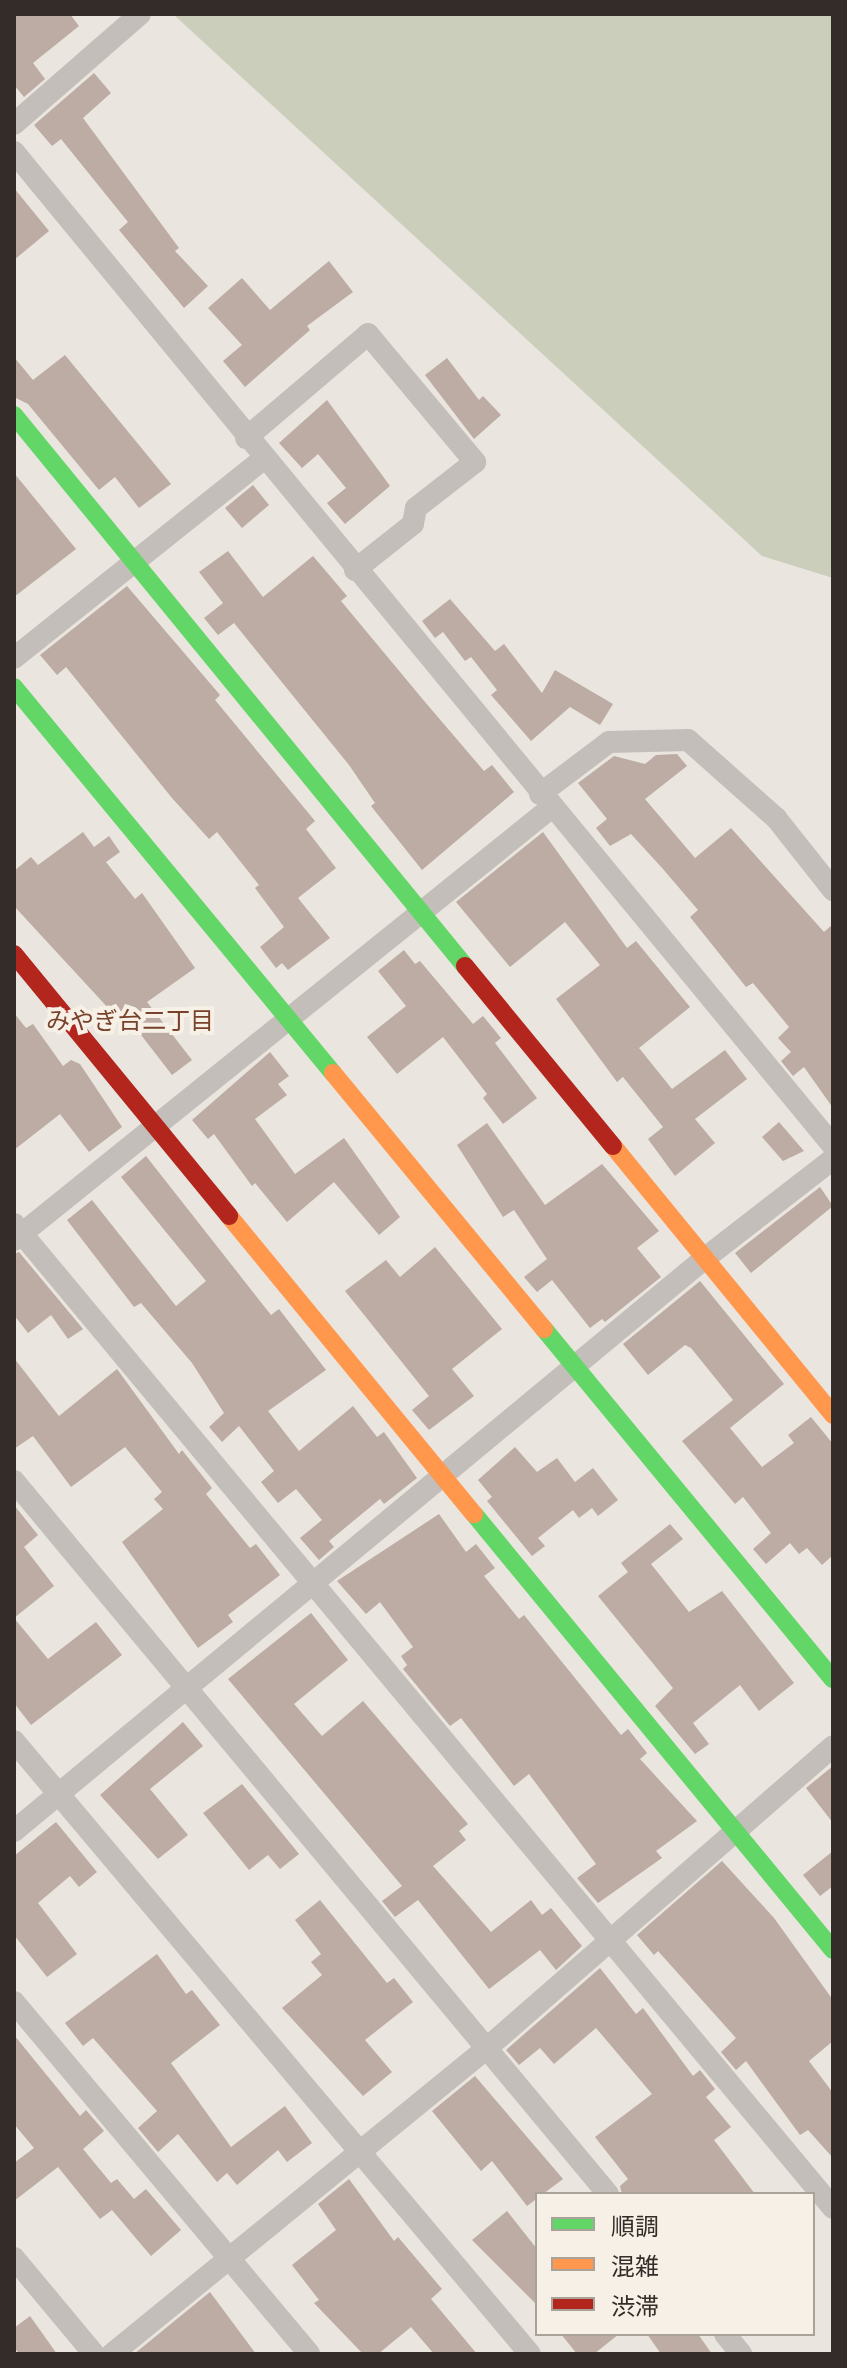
<!DOCTYPE html>
<meta charset="utf-8">
<style>
body{margin:0}
#map{position:relative;width:847px;height:2368px;overflow:hidden;background:#eae5df;font-family:"Fira Sans Condensed","Noto Sans JP",sans-serif}
div>[style]{position:absolute}
.green>*{inset:0;background:#cacebb}
.building>*{inset:0;background:#bcaca3}
.street>*{height:22px;margin:-11px;padding:0 11px;transform-origin:11px;border-radius:11px;background:#c3beb9}
.fast>*{height:18px;margin:-9px;padding:0 9px;transform-origin:9px;border-radius:9px;background:#63d668}
.slow>*{height:18px;margin:-9px;padding:0 9px;transform-origin:9px;border-radius:9px;background:#ff974d}
.jam>*{height:18px;margin:-9px;padding:0 9px;transform-origin:9px;border-radius:9px;background:#b3261e}
span{translate:-50% -50%;white-space:nowrap;text-align:center;line-height:1.15;-webkit-text-stroke:8px #f7f0e7;paint-order:stroke}
.neighbourhood-label{font-size:24px;color:#78412a}
.frame{position:absolute;inset:0;border:16px solid #332c28;pointer-events:none}
.legend{position:absolute;left:535px;top:2192px;width:280px;height:144px;box-sizing:border-box;background:#f7f0e7;border:2px solid #a9a29b;margin:0;padding:10px 14px;list-style:none;font-size:24px;color:#332c28}
.legend li{display:flex;align-items:center;gap:16px;height:40px}
.legend b{width:40px;border:2px solid #a9a29b}
</style>
<div id="map">
<div class="green">
<div style="clip-path:polygon(173px 14px,833px 14px,833px 578px,762px 556px)"></div>
</div>
<div class="building">
<div style="clip-path:polygon(14px 14px,70px 14px,79px 26px,33px 63px,45px 79px,24px 97px,14px 85px)"></div>
<div style="clip-path:polygon(94px 73px,111px 93px,83px 118px,179px 248px,175px 251px,208px 286px,184px 308px,119px 230px,128px 222px,61px 139px,52px 146px,34px 125px)"></div>
<div style="clip-path:polygon(14px 188px,49px 231px,14px 260px)"></div>
<div style="clip-path:polygon(329px 261px,353px 292px,307px 326px,310px 330px,245px 387px,223px 361px,242px 345px,208px 308px,242px 278px,270px 310px)"></div>
<div style="clip-path:polygon(65px 355px,171px 484px,139px 508px,115px 477px,99px 490px,28px 404px,14px 397px,14px 357px,33px 380px)"></div>
<div style="clip-path:polygon(447px 358px,479px 400px,483px 396px,501px 415px,474px 439px,425px 375px)"></div>
<div style="clip-path:polygon(327px 400px,390px 486px,345px 524px,327px 503px,346px 488px,318px 454px,302px 468px,279px 443px)"></div>
<div style="clip-path:polygon(14px 473px,76px 549px,14px 597px)"></div>
<div style="clip-path:polygon(253px 485px,269px 505px,242px 528px,225px 508px)"></div>
<div style="clip-path:polygon(228px 551px,263px 597px,313px 556px,347px 596px,341px 601px,425px 702px,484px 771px,492px 765px,514px 792px,422px 870px,371px 806px,375px 803px,349px 765px,234px 623px,218px 635px,204px 618px,223px 603px,199px 572px)"></div>
<div style="clip-path:polygon(127px 586px,220px 695px,215px 700px,315px 821px,306px 829px,336px 868px,298px 898px,330px 938px,288px 970px,282px 963px,276px 968px,260px 947px,284px 927px,255px 888px,259px 885px,217px 832px,209px 839px,172px 798px,66px 667px,57px 675px,40px 655px)"></div>
<div style="clip-path:polygon(450px 599px,495px 651px,504px 644px,542px 693px,555px 670px,613px 704px,600px 725px,570px 707px,531px 741px,491px 695px,497px 690px,471px 657px,465px 661px,443px 632px,435px 638px,422px 621px)"></div>
<div style="clip-path:polygon(677px 754px,687px 766px,645px 799px,695px 858px,731px 828px,824px 932px,833px 924px,833px 1108px,804px 1067px,793px 1076px,781px 1061px,791px 1052px,778px 1038px,789px 1027px,753px 983px,746px 987px,690px 917px,698px 910px,663px 869px,631px 834px,610px 846px,596px 828px,607px 819px,578px 783px,614px 756px,645px 764px,656px 755px)"></div>
<div style="clip-path:polygon(83px 832px,94px 847px,109px 836px,120px 852px,106px 862px,135px 899px,142px 893px,195px 968px,147px 1002px,192px 1060px,172px 1075px,128px 1018px,122px 1023px,14px 906px,14px 871px,31px 857px,38px 865px)"></div>
<div style="clip-path:polygon(543px 832px,627px 948px,636px 941px,690px 1007px,639px 1048px,672px 1089px,725px 1050px,747px 1079px,695px 1119px,715px 1143px,675px 1176px,648px 1139px,663px 1127px,623px 1077px,617px 1082px,556px 999px,600px 965px,565px 922px,510px 967px,456px 902px)"></div>
<div style="clip-path:polygon(404px 950px,415px 964px,420px 961px,473px 1024px,483px 1016px,501px 1038px,495px 1043px,537px 1098px,503px 1124px,483px 1098px,487px 1094px,443px 1037px,397px 1074px,367px 1037px,406px 1006px,378px 971px)"></div>
<div style="clip-path:polygon(14px 1013px,26px 1028px,33px 1024px,63px 1066px,71px 1060px,80px 1064px,122px 1127px,89px 1152px,60px 1114px,14px 1150px)"></div>
<div style="clip-path:polygon(270px 1052px,289px 1076px,278px 1084px,287px 1095px,255px 1119px,295px 1174px,344px 1138px,400px 1217px,379px 1235px,334px 1182px,287px 1222px,255px 1183px,252px 1186px,214px 1134px,208px 1139px,192px 1120px)"></div>
<div style="clip-path:polygon(779px 1122px,804px 1151px,783px 1161px,762px 1137px)"></div>
<div style="clip-path:polygon(487px 1123px,545px 1205px,602px 1164px,659px 1231px,637px 1248px,661px 1277px,605px 1322px,602px 1319px,590px 1328px,552px 1280px,537px 1292px,524px 1277px,547px 1259px,514px 1210px,503px 1217px,457px 1145px)"></div>
<div style="clip-path:polygon(146px 1156px,271px 1315px,279px 1309px,326px 1370px,268px 1411px,299px 1451px,353px 1406px,377px 1437px,384px 1432px,417px 1478px,384px 1504px,380px 1499px,329px 1541px,334px 1547px,319px 1560px,300px 1538px,322px 1520px,296px 1489px,278px 1503px,261px 1482px,274px 1471px,239px 1426px,222px 1442px,209px 1427px,224px 1413px,192px 1363px,141px 1303px,134px 1307px,67px 1220px,92px 1200px,176px 1306px,206px 1281px,121px 1177px)"></div>
<div style="clip-path:polygon(820px 1187px,833px 1206px,751px 1273px,735px 1253px)"></div>
<div style="clip-path:polygon(435px 1247px,502px 1329px,452px 1369px,474px 1396px,429px 1430px,412px 1410px,429px 1396px,345px 1291px,386px 1260px,400px 1277px)"></div>
<div style="clip-path:polygon(19px 1252px,83px 1329px,68px 1339px,51px 1315px,28px 1333px,14px 1315px,14px 1254px)"></div>
<div style="clip-path:polygon(700px 1281px,784px 1384px,730px 1428px,762px 1467px,794px 1443px,788px 1435px,811px 1417px,833px 1444px,833px 1555px,822px 1565px,807px 1548px,799px 1554px,790px 1543px,766px 1564px,753px 1549px,771px 1533px,743px 1497px,735px 1504px,682px 1441px,733px 1400px,691px 1348px,685px 1345px,648px 1375px,623px 1344px)"></div>
<div style="clip-path:polygon(14px 1358px,59px 1416px,117px 1369px,179px 1454px,182px 1450px,212px 1488px,206px 1494px,250px 1548px,256px 1544px,280px 1575px,228px 1615px,233px 1622px,198px 1648px,122px 1542px,163px 1509px,154px 1499px,162px 1492px,125px 1447px,71px 1487px,33px 1436px,14px 1449px)"></div>
<div style="clip-path:polygon(515px 1447px,537px 1472px,557px 1458px,575px 1482px,593px 1468px,618px 1500px,598px 1516px,592px 1508px,579px 1518px,573px 1510px,538px 1538px,545px 1546px,532px 1556px,487px 1501px,492px 1497px,478px 1480px)"></div>
<div style="clip-path:polygon(14px 1505px,38px 1535px,24px 1547px,54px 1586px,14px 1618px)"></div>
<div style="clip-path:polygon(439px 1514px,466px 1552px,476px 1544px,495px 1568px,484px 1576px,519px 1619px,524px 1615px,621px 1735px,628px 1729px,647px 1753px,640px 1759px,697px 1821px,656px 1851px,662px 1858px,598px 1903px,577px 1878px,596px 1864px,529px 1774px,514px 1786px,461px 1718px,450px 1726px,403px 1669px,407px 1665px,401px 1656px,413px 1647px,380px 1602px,366px 1614px,337px 1581px)"></div>
<div style="clip-path:polygon(670px 1524px,683px 1539px,651px 1564px,689px 1612px,722px 1591px,794px 1683px,759px 1711px,740px 1685px,693px 1723px,709px 1744px,695px 1754px,655px 1706px,673px 1688px,598px 1596px,628px 1572px,621px 1563px)"></div>
<div style="clip-path:polygon(311px 1613px,348px 1660px,294px 1704px,322px 1736px,363px 1701px,468px 1824px,459px 1831px,466px 1840px,433px 1866px,491px 1932px,531px 1900px,542px 1915px,551px 1908px,582px 1946px,556px 1970px,540px 1950px,489px 1989px,418px 1900px,395px 1917px,382px 1901px,402px 1886px,228px 1679px)"></div>
<div style="clip-path:polygon(14px 1618px,48px 1659px,96px 1622px,122px 1655px,31px 1725px,14px 1703px)"></div>
<div style="clip-path:polygon(183px 1722px,203px 1746px,150px 1789px,188px 1835px,158px 1859px,100px 1795px)"></div>
<div style="clip-path:polygon(833px 1766px,833px 1823px,806px 1788px)"></div>
<div style="clip-path:polygon(242px 1784px,299px 1854px,280px 1869px,268px 1855px,249px 1870px,203px 1813px)"></div>
<div style="clip-path:polygon(56px 1822px,97px 1872px,79px 1887px,70px 1876px,38px 1903px,77px 1954px,47px 1977px,14px 1935px,14px 1856px)"></div>
<div style="clip-path:polygon(833px 1851px,833px 1886px,820px 1896px,803px 1875px)"></div>
<div style="clip-path:polygon(722px 1861px,774px 1918px,833px 2000px,833px 2041px,809px 2061px,833px 2093px,833px 2158px,808px 2130px,800px 2135px,746px 2061px,736px 2070px,721px 2052px,736px 2038px,658px 1951px,654px 1955px,637px 1935px)"></div>
<div style="clip-path:polygon(320px 1900px,387px 1983px,394px 1978px,413px 2002px,365px 2040px,392px 2072px,363px 2096px,282px 2008px,322px 1975px,311px 1962px,321px 1954px,295px 1920px)"></div>
<div style="clip-path:polygon(157px 1954px,186px 1994px,192px 1990px,220px 2025px,171px 2063px,231px 2147px,285px 2106px,312px 2143px,287px 2162px,278px 2150px,237px 2185px,227px 2173px,217px 2182px,178px 2134px,158px 2152px,138px 2128px,157px 2111px,93px 2038px,83px 2046px,65px 2023px)"></div>
<div style="clip-path:polygon(600px 1968px,636px 2014px,643px 2008px,693px 2076px,700px 2070px,715px 2089px,706px 2097px,731px 2127px,714px 2140px,755px 2194px,622px 2194px,620px 2186px,628px 2179px,595px 2137px,652px 2094px,596px 2028px,554px 2064px,540px 2048px,519px 2065px,506px 2050px)"></div>
<div style="clip-path:polygon(14px 2035px,80px 2116px,86px 2110px,104px 2131px,83px 2149px,111px 2183px,117px 2179px,134px 2199px,146px 2189px,181px 2230px,151px 2256px,112px 2210px,100px 2219px,58px 2167px,14px 2201px,14px 2163px,34px 2148px,14px 2124px)"></div>
<div style="clip-path:polygon(475px 2076px,563px 2179px,527px 2206px,492px 2161px,481px 2171px,432px 2111px)"></div>
<div style="clip-path:polygon(349px 2179px,394px 2241px,398px 2237px,442px 2289px,431px 2299px,477px 2354px,434px 2354px,411px 2327px,378px 2354px,363px 2354px,314px 2303px,319px 2300px,292px 2265px,336px 2230px,318px 2204px)"></div>
<div style="clip-path:polygon(507px 2211px,537px 2249px,537px 2305px,472px 2240px)"></div>
<div style="clip-path:polygon(210px 2292px,256px 2354px,134px 2354px)"></div>
<div style="clip-path:polygon(30px 2316px,57px 2354px,19px 2354px,14px 2347px,14px 2328px)"></div>
<div style="clip-path:polygon(561px 2334px,619px 2334px,594px 2354px,577px 2354px)"></div>
<div style="clip-path:polygon(647px 2334px,698px 2334px,712px 2354px,661px 2354px)"></div>
</div>
<div class="street">
<div style="left:14px;top:124px;width:167px;rotate:-41.1deg"></div>
<div style="left:14px;top:152px;width:1288px;rotate:50.51deg"></div>
<div style="left:246px;top:438px;width:160px;rotate:-40.4deg"></div>
<div style="left:368px;top:334px;width:167px;rotate:50.1deg"></div>
<div style="left:475px;top:462px;width:75px;rotate:142.1deg"></div>
<div style="left:416px;top:508px;width:16px;rotate:101deg"></div>
<div style="left:413px;top:524px;width:74px;rotate:141.6deg"></div>
<div style="left:14px;top:658px;width:319px;rotate:-38.6deg"></div>
<div style="left:540px;top:794px;width:86px;rotate:-37deg"></div>
<div style="left:609px;top:742px;width:79px;rotate:-1.5deg"></div>
<div style="left:688px;top:740px;width:118px;rotate:41.6deg"></div>
<div style="left:776px;top:818px;width:92px;rotate:51.6deg"></div>
<div style="left:14px;top:1224px;width:1280px;rotate:50.23deg"></div>
<div style="left:14px;top:1240px;width:691px;rotate:-38.83deg"></div>
<div style="left:14px;top:1481px;width:928px;rotate:50.2deg"></div>
<div style="left:14px;top:1741px;width:801px;rotate:49.91deg"></div>
<div style="left:14px;top:1831px;width:896px;rotate:-39.66deg"></div>
<div style="left:704px;top:1259px;width:163px;rotate:-37.8deg"></div>
<div style="left:14px;top:2002px;width:459px;rotate:50deg"></div>
<div style="left:14px;top:2258px;width:125px;rotate:50.2deg"></div>
<div style="left:725px;top:2334px;width:26px;rotate:51deg"></div>
<div style="left:112px;top:2354px;width:484px;rotate:-39.2deg"></div>
<div style="left:487px;top:2048px;width:459px;rotate:-41.1deg"></div>
</div>
<div class="fast">
<div style="left:14px;top:415px;width:712px;rotate:50.7deg"></div>
<div style="left:14px;top:687px;width:501px;rotate:50.43deg"></div>
<div style="left:544px;top:1329px;width:454px;rotate:50.5deg"></div>
<div style="left:474px;top:1514px;width:565px;rotate:50.53deg"></div>
</div>
<div class="slow">
<div style="left:333px;top:1073px;width:332px;rotate:50.5deg"></div>
<div style="left:613px;top:1146px;width:348px;rotate:50.7deg"></div>
<div style="left:229px;top:1216px;width:386px;rotate:50.6deg"></div>
</div>
<div class="jam">
<div style="left:14px;top:954px;width:339px;rotate:50.6deg"></div>
<div style="left:465px;top:966px;width:233px;rotate:50.6deg"></div>
</div>
<div class="neighbourhood-label">
<span style="left:130px;top:1022px">みやぎ台二丁目</span>
</div>
<div class="frame"></div>
<ul class="legend">
<li><b style="height:10px;background:#63d668"></b>順調</li>
<li><b style="height:10px;background:#ff974d"></b>混雑</li>
<li><b style="height:10px;background:#b3261e"></b>渋滞</li>
</ul>
</div>
